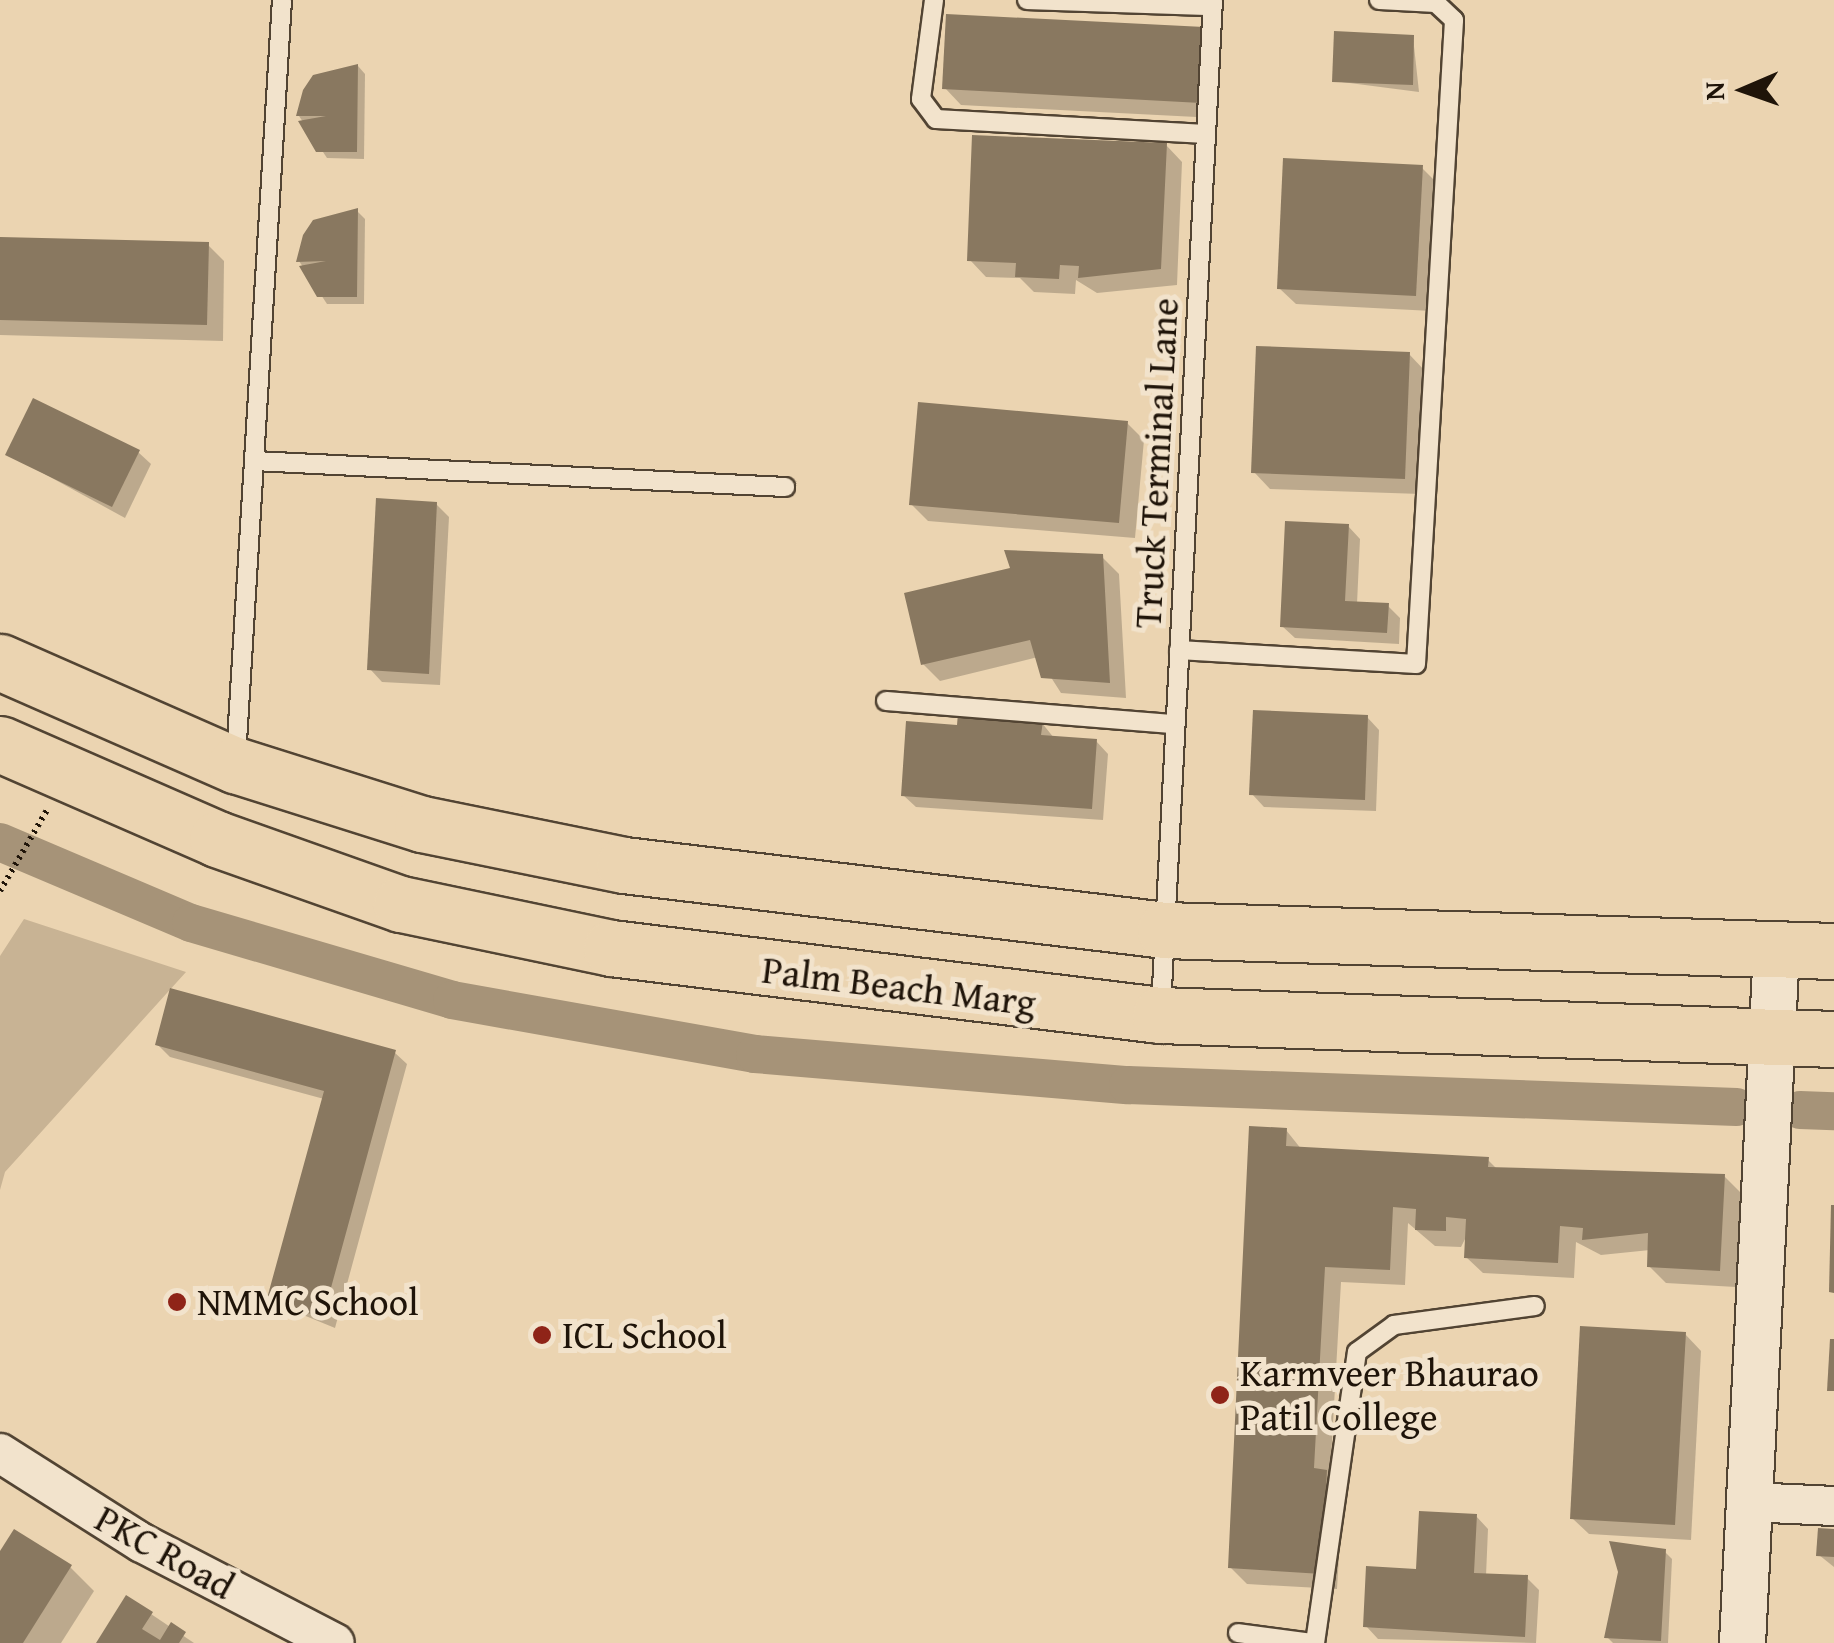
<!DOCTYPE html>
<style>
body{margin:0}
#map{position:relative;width:1834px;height:1643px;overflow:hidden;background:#ebd4b1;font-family:"Gentium Book Plus",serif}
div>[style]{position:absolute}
.green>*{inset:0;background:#c8b394}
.shadow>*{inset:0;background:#0003}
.canal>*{height:38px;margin:-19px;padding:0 19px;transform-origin:19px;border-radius:19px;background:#a69378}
.building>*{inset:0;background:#897860}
.path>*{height:6px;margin-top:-3px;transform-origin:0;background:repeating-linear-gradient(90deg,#1f1409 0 2.5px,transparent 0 7.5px)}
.roads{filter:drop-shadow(2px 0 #524433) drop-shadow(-2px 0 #524433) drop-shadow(0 2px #524433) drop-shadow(0 -2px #524433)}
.service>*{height:18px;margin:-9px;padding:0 9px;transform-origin:9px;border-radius:9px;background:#f2e3cc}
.minor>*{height:38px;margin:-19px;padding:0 19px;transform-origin:19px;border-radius:19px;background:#f2e3cc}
.tertiary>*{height:45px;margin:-22.5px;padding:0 22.5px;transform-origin:22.5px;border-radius:22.5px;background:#f2e3cc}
.primary>*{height:55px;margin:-27.5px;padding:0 27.5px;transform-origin:27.5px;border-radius:27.5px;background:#ebd4b1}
.dots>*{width:28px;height:28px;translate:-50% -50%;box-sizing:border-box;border:5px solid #f2e3cc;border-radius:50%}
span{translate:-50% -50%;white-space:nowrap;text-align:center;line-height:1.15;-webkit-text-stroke:10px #f2e3cc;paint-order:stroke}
.street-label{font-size:38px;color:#1f1409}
.poi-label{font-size:38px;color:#1f1409}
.left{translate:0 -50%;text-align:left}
.north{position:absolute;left:1694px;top:40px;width:100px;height:100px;-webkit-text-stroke:8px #f2e3cc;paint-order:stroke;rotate:268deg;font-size:28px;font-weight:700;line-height:40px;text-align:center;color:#1f1409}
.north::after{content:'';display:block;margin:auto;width:35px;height:45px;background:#1f1409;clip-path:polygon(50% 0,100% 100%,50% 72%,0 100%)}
</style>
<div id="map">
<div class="green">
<div style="clip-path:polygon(24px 919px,186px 972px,5px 1172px,0 1190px,0 956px)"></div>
</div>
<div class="shadow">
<div style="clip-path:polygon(1203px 29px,1220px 46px,1216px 118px,961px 105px,945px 88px)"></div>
<div style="clip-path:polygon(1413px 37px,1419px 92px,1334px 81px)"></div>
<div style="clip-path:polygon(358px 66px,365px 74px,364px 159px,327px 158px,299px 116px)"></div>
<div style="clip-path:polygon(1166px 145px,1182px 162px,1177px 285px,1097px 293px,1076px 280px,1075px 294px,1034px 292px,1020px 278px,986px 277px,970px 260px)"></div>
<div style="clip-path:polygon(1422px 168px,1438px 184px,1432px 311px,1296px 304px,1279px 288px)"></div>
<div style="clip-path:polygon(357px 211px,365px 219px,364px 304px,327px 304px,299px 261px)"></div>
<div style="clip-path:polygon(0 239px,208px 245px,224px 261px,223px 341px,0 335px)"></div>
<div style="clip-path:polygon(1409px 354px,1425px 371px,1421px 494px,1270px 489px,1254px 472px)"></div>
<div style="clip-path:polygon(1127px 423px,1144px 440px,1135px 538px,928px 521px,911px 504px)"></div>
<div style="clip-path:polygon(138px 452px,151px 464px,125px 518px,8px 454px)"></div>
<div style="clip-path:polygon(436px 504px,449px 517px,440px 685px,382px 682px,370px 669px)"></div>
<div style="clip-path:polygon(1348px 526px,1360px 539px,1357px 604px,1388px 606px,1400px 618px,1399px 644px,1295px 638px,1282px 626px)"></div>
<div style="clip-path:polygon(1102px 557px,1119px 574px,1126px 698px,1061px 693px,1038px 657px,940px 681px,923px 664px)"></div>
<div style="clip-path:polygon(1367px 717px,1379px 730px,1376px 811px,1264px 807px,1252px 794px)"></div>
<div style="clip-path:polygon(1042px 723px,1054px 738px,1096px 741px,1108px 754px,1103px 820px,916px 807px,903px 795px,960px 727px)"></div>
<div style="clip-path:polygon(157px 1044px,394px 1052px,407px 1064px,335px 1328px,269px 1301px,324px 1099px,170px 1057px)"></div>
<div style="clip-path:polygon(1286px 1130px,1302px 1150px,1488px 1160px,1498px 1170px,1724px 1176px,1741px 1193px,1736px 1287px,1666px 1283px,1649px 1266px,1650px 1250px,1601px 1255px,1576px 1242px,1574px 1278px,1483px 1273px,1466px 1257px,1468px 1233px,1461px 1247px,1435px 1246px,1408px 1223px,1405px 1285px,1341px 1282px,1330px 1476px,1343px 1489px,1337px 1589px,1247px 1584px,1230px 1567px)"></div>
<div style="clip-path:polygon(1685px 1334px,1701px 1351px,1691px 1540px,1589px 1534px,1572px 1518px)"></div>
<div style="clip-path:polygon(1476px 1516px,1488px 1529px,1486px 1576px,1527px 1578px,1539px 1590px,1536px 1643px,1378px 1639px,1366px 1626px)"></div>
<div style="clip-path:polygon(1834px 1531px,1834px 1567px,1819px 1555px)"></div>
<div style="clip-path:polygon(1664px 1551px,1672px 1559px,1668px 1643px,1613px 1643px,1607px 1637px)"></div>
<div style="clip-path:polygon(0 1556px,70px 1567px,94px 1591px,61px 1643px,0 1643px)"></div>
<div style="clip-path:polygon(151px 1614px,194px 1643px,99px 1643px)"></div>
</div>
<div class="canal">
<div style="left:0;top:842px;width:207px;rotate:23deg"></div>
<div style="left:191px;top:923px;width:272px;rotate:16.4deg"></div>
<div style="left:452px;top:1000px;width:308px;rotate:10.1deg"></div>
<div style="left:755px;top:1054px;width:374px;rotate:4.8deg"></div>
<div style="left:1128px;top:1085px;width:609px;rotate:2.07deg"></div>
<div style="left:1800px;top:1110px;width:34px;rotate:2deg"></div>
</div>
<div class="building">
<div style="clip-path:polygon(946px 14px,1204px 27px,1201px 103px,942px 89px)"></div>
<div style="clip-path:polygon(1334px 31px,1414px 35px,1413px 85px,1332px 82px)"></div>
<div style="clip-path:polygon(358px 64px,357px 152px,316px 152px,298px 121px,326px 116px,296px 116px,303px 90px,313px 75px)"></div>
<div style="clip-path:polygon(972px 135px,1167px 143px,1161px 269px,1078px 278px,1079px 266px,1060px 265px,1059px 279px,1015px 277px,1016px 263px,967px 261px)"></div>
<div style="clip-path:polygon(1283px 158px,1423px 165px,1416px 296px,1277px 289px)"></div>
<div style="clip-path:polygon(358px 208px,357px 297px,317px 297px,299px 266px,326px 261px,296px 262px,303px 235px,313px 220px)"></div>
<div style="clip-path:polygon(0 237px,209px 242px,207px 325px,0 320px)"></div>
<div style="clip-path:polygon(1256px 346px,1410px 352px,1405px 479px,1251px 473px)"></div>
<div style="clip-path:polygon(33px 398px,140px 450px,112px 507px,5px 455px)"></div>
<div style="clip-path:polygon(918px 402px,1128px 421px,1119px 523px,909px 505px)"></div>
<div style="clip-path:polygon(376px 498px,437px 502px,429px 674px,367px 670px)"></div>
<div style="clip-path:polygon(1285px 521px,1349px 524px,1345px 601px,1389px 603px,1387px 633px,1280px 627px)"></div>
<div style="clip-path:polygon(1004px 550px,1103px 554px,1110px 683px,1041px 678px,1030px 640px,921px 665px,904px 593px,1010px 568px)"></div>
<div style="clip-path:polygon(1253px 710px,1368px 715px,1365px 800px,1249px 795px)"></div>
<div style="clip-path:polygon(958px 713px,1043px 721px,1041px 735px,1097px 739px,1092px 809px,901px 796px,906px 721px,957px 725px)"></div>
<div style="clip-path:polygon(170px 988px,396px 1050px,323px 1317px,266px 1302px,324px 1091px,155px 1045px)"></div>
<div style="clip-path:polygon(1249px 1126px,1287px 1128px,1286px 1146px,1489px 1157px,1488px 1167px,1725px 1174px,1720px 1271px,1647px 1267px,1648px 1233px,1582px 1240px,1583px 1228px,1560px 1226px,1558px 1263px,1464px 1258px,1466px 1219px,1446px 1217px,1446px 1231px,1415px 1230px,1416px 1209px,1393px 1207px,1390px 1270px,1325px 1267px,1314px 1468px,1327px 1470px,1322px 1574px,1228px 1568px)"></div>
<div style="clip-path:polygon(1831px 1205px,1834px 1205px,1834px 1293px,1829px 1292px)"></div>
<div style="clip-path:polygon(1580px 1326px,1686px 1332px,1675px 1525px,1570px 1519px)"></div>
<div style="clip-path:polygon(1830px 1339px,1834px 1339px,1834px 1391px,1827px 1391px)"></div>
<div style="clip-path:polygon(1419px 1511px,1477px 1514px,1474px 1573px,1528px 1575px,1525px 1637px,1363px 1627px,1366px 1566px,1416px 1569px)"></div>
<div style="clip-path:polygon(1818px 1528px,1834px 1529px,1834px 1557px,1816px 1556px)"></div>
<div style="clip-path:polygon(14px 1529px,72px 1565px,23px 1643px,0 1643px,0 1551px)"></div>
<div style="clip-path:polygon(1609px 1541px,1666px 1549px,1661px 1641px,1604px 1638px,1618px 1572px)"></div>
<div style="clip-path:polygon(126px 1595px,153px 1612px,142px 1629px,160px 1640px,171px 1622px,186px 1632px,179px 1643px,96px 1643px)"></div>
</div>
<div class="path">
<div style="left:0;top:891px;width:94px;rotate:-59.9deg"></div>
</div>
<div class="roads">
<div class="service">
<div style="left:934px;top:0;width:100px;rotate:97.5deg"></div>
<div style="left:921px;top:99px;width:25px;rotate:53deg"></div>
<div style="left:936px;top:119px;width:270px;rotate:3.2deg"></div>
<div style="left:1027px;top:0;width:185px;rotate:1.9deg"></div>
<div style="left:254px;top:461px;width:532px;rotate:2.8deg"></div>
<div style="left:1179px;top:650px;width:237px;rotate:3.4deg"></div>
<div style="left:1416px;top:664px;width:645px;rotate:-86.62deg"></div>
<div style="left:1454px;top:20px;width:25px;rotate:-137deg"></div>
<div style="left:1436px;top:3px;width:57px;rotate:-177deg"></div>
<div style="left:886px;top:701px;width:290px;rotate:4.6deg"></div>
<div style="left:236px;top:758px;width:759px;rotate:-86.53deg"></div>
<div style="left:1161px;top:1008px;width:1009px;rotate:-87.05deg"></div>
<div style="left:1238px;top:1633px;width:75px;rotate:7.7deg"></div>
<div style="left:1315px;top:1643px;width:294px;rotate:-81.8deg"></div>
<div style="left:1357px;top:1352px;width:46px;rotate:-36.1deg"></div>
<div style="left:1394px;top:1325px;width:142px;rotate:-7.7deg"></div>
</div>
<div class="minor">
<div style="left:0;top:1453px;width:168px;rotate:32.4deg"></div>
<div style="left:142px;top:1543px;width:217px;rotate:27.4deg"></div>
<div style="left:1749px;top:1502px;width:85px;rotate:2.7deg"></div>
</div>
<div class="tertiary">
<div style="left:1742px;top:1643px;width:695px;rotate:-87.2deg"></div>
</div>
<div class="primary">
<div style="left:0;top:662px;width:257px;rotate:23.7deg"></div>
<div style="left:235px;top:765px;width:196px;rotate:17.5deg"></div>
<div style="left:422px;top:824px;width:206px;rotate:11.5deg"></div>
<div style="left:624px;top:865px;width:545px;rotate:6.85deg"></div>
<div style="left:1165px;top:930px;width:669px;rotate:1.8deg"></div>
<div style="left:0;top:744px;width:237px;rotate:23.6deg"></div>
<div style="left:217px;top:839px;width:195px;rotate:19.5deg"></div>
<div style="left:401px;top:904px;width:215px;rotate:11.8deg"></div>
<div style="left:611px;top:948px;width:553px;rotate:6.96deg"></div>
<div style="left:1160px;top:1015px;width:674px;rotate:2.04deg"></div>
</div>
</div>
<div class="dots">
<div style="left:177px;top:1302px;background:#8f2418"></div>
<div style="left:542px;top:1335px;background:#8f2418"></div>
<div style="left:1220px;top:1395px;background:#8f2418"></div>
</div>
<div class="street-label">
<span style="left:1156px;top:463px;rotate:-87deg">Truck Terminal Lane</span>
<span style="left:899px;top:986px;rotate:7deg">Palm Beach Marg</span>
<span style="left:165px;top:1552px;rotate:29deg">PKC Road</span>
</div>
<div class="poi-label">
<span class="left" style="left:197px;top:1302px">NMMC School</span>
<span class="left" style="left:562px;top:1335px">ICL School</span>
<span class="left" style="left:1240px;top:1395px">Karmveer Bhaurao<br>Patil College</span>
</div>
<div class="north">N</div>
</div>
